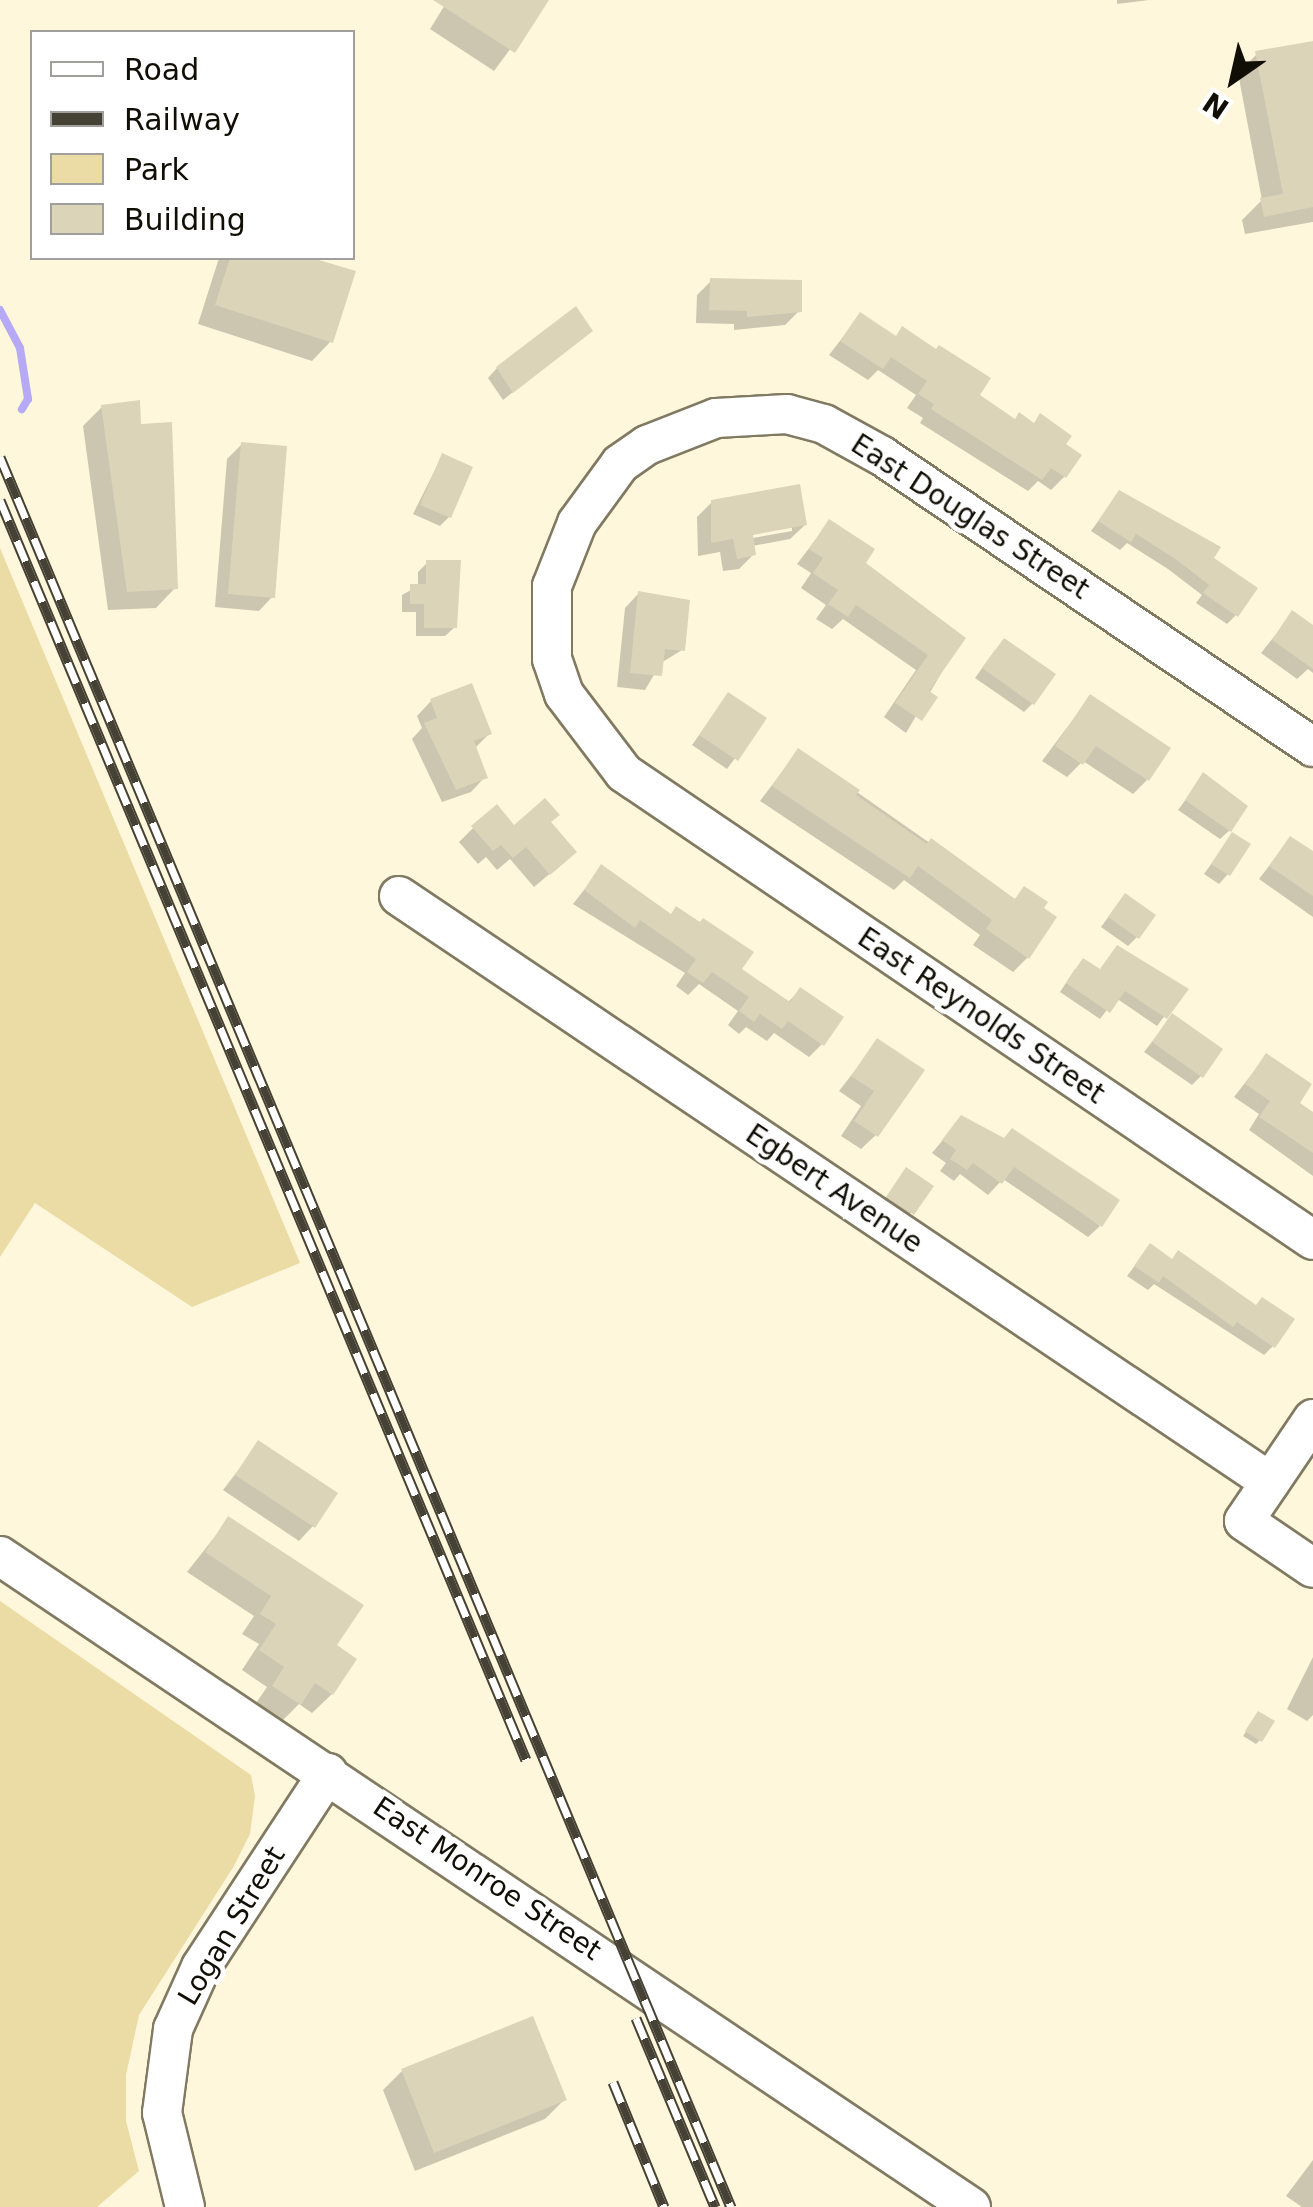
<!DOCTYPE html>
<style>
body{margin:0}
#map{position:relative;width:1313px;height:2207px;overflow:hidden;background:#fff7dc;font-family:"DejaVu Sans",sans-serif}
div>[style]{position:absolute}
.green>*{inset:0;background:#ebdca5}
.shadow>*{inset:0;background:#0003}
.stream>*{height:8px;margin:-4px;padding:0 4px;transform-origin:4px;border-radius:4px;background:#b6a9f5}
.building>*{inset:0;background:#dcd4b9}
.roads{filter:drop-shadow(2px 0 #817a62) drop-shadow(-2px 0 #817a62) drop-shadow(0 2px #817a62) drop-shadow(0 -2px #817a62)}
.minor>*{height:38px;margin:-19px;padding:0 19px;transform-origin:19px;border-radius:19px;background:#fff}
.rail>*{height:11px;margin-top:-5.5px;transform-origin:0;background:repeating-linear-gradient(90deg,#fff 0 22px,#454134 0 44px);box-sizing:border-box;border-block:2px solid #454134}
span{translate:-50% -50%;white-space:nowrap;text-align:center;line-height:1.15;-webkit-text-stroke:10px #fff;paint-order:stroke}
.street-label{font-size:28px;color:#110e05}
.legend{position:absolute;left:30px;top:30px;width:325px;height:230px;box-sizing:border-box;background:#fff;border:2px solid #a09f9b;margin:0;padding:12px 18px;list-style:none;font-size:30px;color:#110e05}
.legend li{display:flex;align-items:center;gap:20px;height:50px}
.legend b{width:50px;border:2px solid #a09f9b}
.north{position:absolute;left:1183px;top:30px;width:100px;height:100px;-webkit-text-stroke:8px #fff;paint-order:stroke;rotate:214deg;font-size:28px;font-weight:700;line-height:40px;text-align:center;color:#110e05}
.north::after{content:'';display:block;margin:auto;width:35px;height:45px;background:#110e05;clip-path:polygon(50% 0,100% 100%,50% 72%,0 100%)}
</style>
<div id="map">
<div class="green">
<div style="clip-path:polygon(0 548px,300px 1263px,192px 1307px,35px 1203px,0 1257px)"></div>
<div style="clip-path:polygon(0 1601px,251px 1775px,255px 1796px,250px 1834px,234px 1866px,139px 2015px,126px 2075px,126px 2121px,139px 2171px,97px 2207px,0 2207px)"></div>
</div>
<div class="shadow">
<div style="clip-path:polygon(448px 0,546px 0,494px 71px,430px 29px)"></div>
<div style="clip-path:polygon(1117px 0,1149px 0,1117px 4px)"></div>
<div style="clip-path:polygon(1313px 43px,1313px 222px,1245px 234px,1242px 220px,1262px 200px,1238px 73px,1257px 54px)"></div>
<div style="clip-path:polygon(219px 258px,304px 258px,352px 273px,331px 341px,312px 361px,198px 324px)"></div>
<div style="clip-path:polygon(711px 281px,799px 311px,785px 325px,734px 330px,734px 324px,696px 323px,697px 295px)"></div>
<div style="clip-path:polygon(860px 315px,1014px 421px,1079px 456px,1064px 477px,1051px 490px,1038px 481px,1028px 491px,920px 423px,923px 418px,907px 408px,916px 395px,878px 370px,868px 380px,829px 355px)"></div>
<div style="clip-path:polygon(580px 340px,503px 400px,488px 378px,497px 368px)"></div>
<div style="clip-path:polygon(102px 407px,175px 588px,156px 608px,108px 610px,83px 426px)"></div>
<div style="clip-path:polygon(241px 445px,273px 596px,259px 611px,215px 607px,227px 459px)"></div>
<div style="clip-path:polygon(442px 456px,449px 517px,440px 526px,413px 514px)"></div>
<div style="clip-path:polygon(1119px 493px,1210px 558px,1236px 615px,1227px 624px,1196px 603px,1202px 595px,1168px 569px,1127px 543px,1120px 550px,1091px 531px)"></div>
<div style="clip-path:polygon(evenodd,712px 502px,805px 525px,790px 539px,752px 546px,754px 554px,739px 569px,723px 571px,720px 552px,698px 556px,697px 517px,712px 502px,792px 526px,792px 531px,741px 540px,740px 535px,792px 526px)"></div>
<div style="clip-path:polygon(829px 522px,863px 563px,962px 638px,906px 733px,884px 717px,916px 670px,843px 619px,832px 629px,816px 619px,826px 605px,801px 588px,811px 573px,797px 564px)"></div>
<div style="clip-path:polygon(427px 563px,455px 627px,445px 636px,416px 636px,416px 612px,402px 612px,402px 595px,418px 586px,418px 572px)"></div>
<div style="clip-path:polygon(639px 593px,682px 650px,661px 663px,645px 690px,617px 687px,625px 608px)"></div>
<div style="clip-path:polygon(1292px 614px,1313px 628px,1313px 673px,1308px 669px,1297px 679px,1261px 653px)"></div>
<div style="clip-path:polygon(995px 650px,1033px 703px,1024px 712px,975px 678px)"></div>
<div style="clip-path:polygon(728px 695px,764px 719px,727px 769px,692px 745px)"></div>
<div style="clip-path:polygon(1090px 697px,1147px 780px,1133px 794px,1083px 761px,1067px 777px,1042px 761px)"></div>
<div style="clip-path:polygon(431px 701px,489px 734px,474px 749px,485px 777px,471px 792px,442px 802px,412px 739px,422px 728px,417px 716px)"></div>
<div style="clip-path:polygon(798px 751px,1013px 901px,1024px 889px,1054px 918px,1027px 958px,1013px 972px,973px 945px,980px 935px,904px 880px,894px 890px,760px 801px)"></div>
<div style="clip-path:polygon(1203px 776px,1230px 830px,1220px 839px,1178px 810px)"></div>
<div style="clip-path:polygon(548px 823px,559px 866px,534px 887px,510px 859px,497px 870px,486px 857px,478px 864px,459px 842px,473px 828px)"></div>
<div style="clip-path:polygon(1232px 835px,1228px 874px,1219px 884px,1204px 874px)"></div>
<div style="clip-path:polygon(1290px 839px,1313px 857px,1313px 917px,1259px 879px)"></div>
<div style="clip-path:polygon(602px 867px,787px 1003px,800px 990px,822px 1044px,809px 1057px,774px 1033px,767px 1041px,746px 1027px,739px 1034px,728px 1025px,738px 1011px,699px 984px,688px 995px,676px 986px,685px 973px,573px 904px)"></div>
<div style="clip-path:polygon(1117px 905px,1137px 937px,1128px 946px,1101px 927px)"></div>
<div style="clip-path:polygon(1117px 948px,1185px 989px,1157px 1026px,1116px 998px,1100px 1019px,1060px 992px,1075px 969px,1099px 971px)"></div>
<div style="clip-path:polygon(1172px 1016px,1201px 1076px,1192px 1085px,1144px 1052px)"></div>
<div style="clip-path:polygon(878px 1041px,876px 1135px,861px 1149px,841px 1136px,861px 1106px,839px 1091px)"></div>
<div style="clip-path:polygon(1266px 1056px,1296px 1104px,1313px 1115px,1313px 1176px,1249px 1130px,1259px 1114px,1234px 1097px)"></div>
<div style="clip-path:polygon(961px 1118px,1100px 1226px,1088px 1237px,1003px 1179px,988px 1195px,960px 1174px,954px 1181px,940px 1171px,946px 1163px,932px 1153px)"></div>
<div style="clip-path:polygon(906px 1170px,930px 1187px,903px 1223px,879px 1207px)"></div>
<div style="clip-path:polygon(1150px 1246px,1273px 1346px,1264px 1355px,1154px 1284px,1148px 1290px,1127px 1276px)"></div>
<div style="clip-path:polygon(259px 1443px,313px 1526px,299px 1541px,223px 1490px)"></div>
<div style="clip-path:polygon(228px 1520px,333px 1646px,332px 1694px,312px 1713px,299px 1704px,280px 1723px,254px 1706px,267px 1687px,242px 1670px,259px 1644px,242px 1634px,254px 1616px,187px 1572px)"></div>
<div style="clip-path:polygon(1313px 1657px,1313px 1715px,1307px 1721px,1287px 1709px)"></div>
<div style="clip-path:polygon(1255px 1718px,1260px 1740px,1256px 1744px,1243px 1736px)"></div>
<div style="clip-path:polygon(402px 2071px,564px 2100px,545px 2119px,415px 2171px,383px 2090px)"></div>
<div style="clip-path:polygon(1313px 2160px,1313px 2207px,1302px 2207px,1286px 2196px)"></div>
</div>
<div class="stream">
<div style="left:0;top:310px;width:43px;rotate:62.2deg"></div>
<div style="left:20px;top:348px;width:52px;rotate:81.1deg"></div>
<div style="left:28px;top:399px;width:12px;rotate:121deg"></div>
</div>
<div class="building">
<div style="clip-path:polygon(433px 0,549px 0,515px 53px)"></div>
<div style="clip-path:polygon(1313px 41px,1313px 207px,1264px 217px,1260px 198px,1283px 194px,1255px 51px)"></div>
<div style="clip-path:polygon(230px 258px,312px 258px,356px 271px,333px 343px,215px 305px)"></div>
<div style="clip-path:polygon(710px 278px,802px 280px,802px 312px,747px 317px,747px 311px,709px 310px)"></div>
<div style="clip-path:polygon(576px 306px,593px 331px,513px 393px,496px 367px)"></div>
<div style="clip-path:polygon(860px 312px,896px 336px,902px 326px,936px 349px,939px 345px,991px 378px,980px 395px,1015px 419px,1019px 412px,1034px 423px,1040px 413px,1072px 436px,1066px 444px,1082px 455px,1066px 478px,1051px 468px,1042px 480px,931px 409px,934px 404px,918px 394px,927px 381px,891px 357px,883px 369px,840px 341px)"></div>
<div style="clip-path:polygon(140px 400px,141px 424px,172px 422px,178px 589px,127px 592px,101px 405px)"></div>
<div style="clip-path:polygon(241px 442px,287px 446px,275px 598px,228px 594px)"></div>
<div style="clip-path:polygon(442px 453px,473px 467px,451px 518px,420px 505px)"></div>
<div style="clip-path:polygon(800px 484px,807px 525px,753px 535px,756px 555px,737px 559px,733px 539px,711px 543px,711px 500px)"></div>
<div style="clip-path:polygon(1119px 490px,1221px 547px,1214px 558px,1258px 588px,1238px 617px,1203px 593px,1209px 585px,1177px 560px,1136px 534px,1131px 542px,1098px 521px)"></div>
<div style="clip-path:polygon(829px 519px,875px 549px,866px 563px,966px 638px,929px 691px,938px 697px,922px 721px,895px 703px,928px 655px,856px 605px,848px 617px,828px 604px,838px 590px,813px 573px,823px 558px,809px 549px)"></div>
<div style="clip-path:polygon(426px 560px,461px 560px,457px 628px,424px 628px,424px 604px,410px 604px,410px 584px,426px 584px)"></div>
<div style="clip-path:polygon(638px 591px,690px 600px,685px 651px,665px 649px,662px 676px,630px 673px)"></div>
<div style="clip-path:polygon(1292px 610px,1313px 625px,1313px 669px,1272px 640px)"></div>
<div style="clip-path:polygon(1004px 638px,1056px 674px,1034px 705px,982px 668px)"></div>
<div style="clip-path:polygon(472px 683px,492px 734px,474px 741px,488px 778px,456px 790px,424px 723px,437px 718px,430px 699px)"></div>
<div style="clip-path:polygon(728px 692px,767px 718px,738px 761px,699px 735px)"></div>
<div style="clip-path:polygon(1090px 694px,1171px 748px,1149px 781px,1096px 746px,1083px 765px,1055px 746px)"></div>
<div style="clip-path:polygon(798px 748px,860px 790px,856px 795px,927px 844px,931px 838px,1015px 899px,1024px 886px,1048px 902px,1044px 908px,1057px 917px,1029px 959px,986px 929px,992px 920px,918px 866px,910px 878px,772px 786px)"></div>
<div style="clip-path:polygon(1203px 772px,1248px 806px,1231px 832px,1185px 800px)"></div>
<div style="clip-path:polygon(545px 798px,560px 815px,551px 822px,577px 852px,550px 875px,526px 847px,513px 858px,501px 845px,493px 851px,471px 826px,497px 804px,514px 825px)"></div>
<div style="clip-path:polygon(1232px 832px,1251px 844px,1230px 876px,1211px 864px)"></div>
<div style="clip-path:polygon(1290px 836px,1313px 851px,1313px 896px,1269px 866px)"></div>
<div style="clip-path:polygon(601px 864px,671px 914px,676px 906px,700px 922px,703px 918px,754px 952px,742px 969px,790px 1002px,800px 987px,844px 1017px,824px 1046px,788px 1021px,782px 1029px,760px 1014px,754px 1022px,739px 1011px,749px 997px,712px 972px,703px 983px,687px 972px,696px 959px,640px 920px,635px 928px,584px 890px)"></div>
<div style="clip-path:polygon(1125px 893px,1156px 915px,1139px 939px,1108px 917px)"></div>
<div style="clip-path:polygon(1117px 945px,1189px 989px,1167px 1019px,1125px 991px,1110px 1013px,1066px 983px,1083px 958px,1100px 969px)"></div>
<div style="clip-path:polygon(1172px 1013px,1223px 1049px,1203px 1078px,1152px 1042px)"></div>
<div style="clip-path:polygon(877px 1038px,925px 1070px,878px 1137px,854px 1121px,874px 1091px,851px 1076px)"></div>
<div style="clip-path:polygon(1266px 1053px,1312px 1084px,1300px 1103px,1313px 1112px,1313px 1153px,1259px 1117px,1270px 1101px,1245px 1084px)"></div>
<div style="clip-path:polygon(961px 1115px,1004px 1138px,1012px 1128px,1120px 1200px,1102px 1227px,1014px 1167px,1002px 1184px,973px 1163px,967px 1170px,950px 1159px,956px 1150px,942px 1140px)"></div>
<div style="clip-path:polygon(906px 1167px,934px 1186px,914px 1215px,886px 1197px)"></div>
<div style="clip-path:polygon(1150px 1243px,1172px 1259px,1178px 1250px,1256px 1305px,1262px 1297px,1295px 1319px,1275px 1348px,1237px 1322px,1233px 1327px,1163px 1276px,1159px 1283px,1134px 1266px)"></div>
<div style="clip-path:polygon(258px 1440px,338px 1493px,315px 1528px,235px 1475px)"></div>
<div style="clip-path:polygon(228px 1516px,364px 1605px,337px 1645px,357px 1659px,333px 1695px,315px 1683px,301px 1705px,272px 1686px,284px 1667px,259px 1650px,276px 1624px,260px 1614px,271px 1596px,205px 1552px)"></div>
<div style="clip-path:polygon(1258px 1711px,1275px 1721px,1262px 1742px,1245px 1731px)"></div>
<div style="clip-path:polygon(533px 2016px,567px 2100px,434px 2153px,401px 2069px)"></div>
</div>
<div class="roads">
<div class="minor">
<div style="left:1313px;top:747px;width:520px;rotate:-145.97deg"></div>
<div style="left:882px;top:456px;width:66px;rotate:-151.1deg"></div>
<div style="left:824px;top:424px;width:38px;rotate:-165deg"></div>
<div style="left:787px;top:414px;width:71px;rotate:176.8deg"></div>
<div style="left:716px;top:418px;width:74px;rotate:158.6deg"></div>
<div style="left:647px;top:445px;width:33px;rotate:145deg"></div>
<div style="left:620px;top:464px;width:73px;rotate:126.1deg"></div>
<div style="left:577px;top:523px;width:68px;rotate:111.6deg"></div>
<div style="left:552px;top:586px;width:73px;rotate:90deg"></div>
<div style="left:552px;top:659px;width:37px;rotate:71deg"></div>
<div style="left:564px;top:694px;width:99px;rotate:52.8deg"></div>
<div style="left:624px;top:773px;width:832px;rotate:34.13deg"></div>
<div style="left:399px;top:896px;width:1050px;rotate:33.93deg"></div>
<div style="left:1313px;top:1419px;width:123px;rotate:124.1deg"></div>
<div style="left:1244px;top:1521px;width:83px;rotate:34.3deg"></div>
<div style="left:0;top:1556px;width:1169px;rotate:33.84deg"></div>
<div style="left:185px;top:2207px;width:97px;rotate:-103.7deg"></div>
<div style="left:162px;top:2113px;width:85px;rotate:-82.5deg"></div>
<div style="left:173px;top:2029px;width:68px;rotate:-65.7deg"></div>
<div style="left:201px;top:1967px;width:232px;rotate:-56.8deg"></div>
</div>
</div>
<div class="rail">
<div style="left:0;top:457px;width:1897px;rotate:67.33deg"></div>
<div style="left:0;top:500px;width:1365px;rotate:67.34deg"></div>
<div style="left:636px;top:2018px;width:205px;rotate:67.3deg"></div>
<div style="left:613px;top:2082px;width:135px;rotate:67.8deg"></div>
</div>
<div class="street-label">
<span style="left:970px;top:517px;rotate:33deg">East Douglas Street</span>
<span style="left:981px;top:1016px;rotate:34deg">East Reynolds Street</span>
<span style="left:834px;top:1189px;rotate:34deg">Egbert Avenue</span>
<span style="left:487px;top:1879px;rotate:34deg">East Monroe Street</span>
<span style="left:232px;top:1926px;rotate:-59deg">Logan Street</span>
</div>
<ul class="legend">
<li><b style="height:12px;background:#fff"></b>Road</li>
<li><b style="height:12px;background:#454134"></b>Railway</li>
<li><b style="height:28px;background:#ebdca5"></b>Park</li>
<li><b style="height:28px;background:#dcd4b9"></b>Building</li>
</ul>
<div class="north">N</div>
</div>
